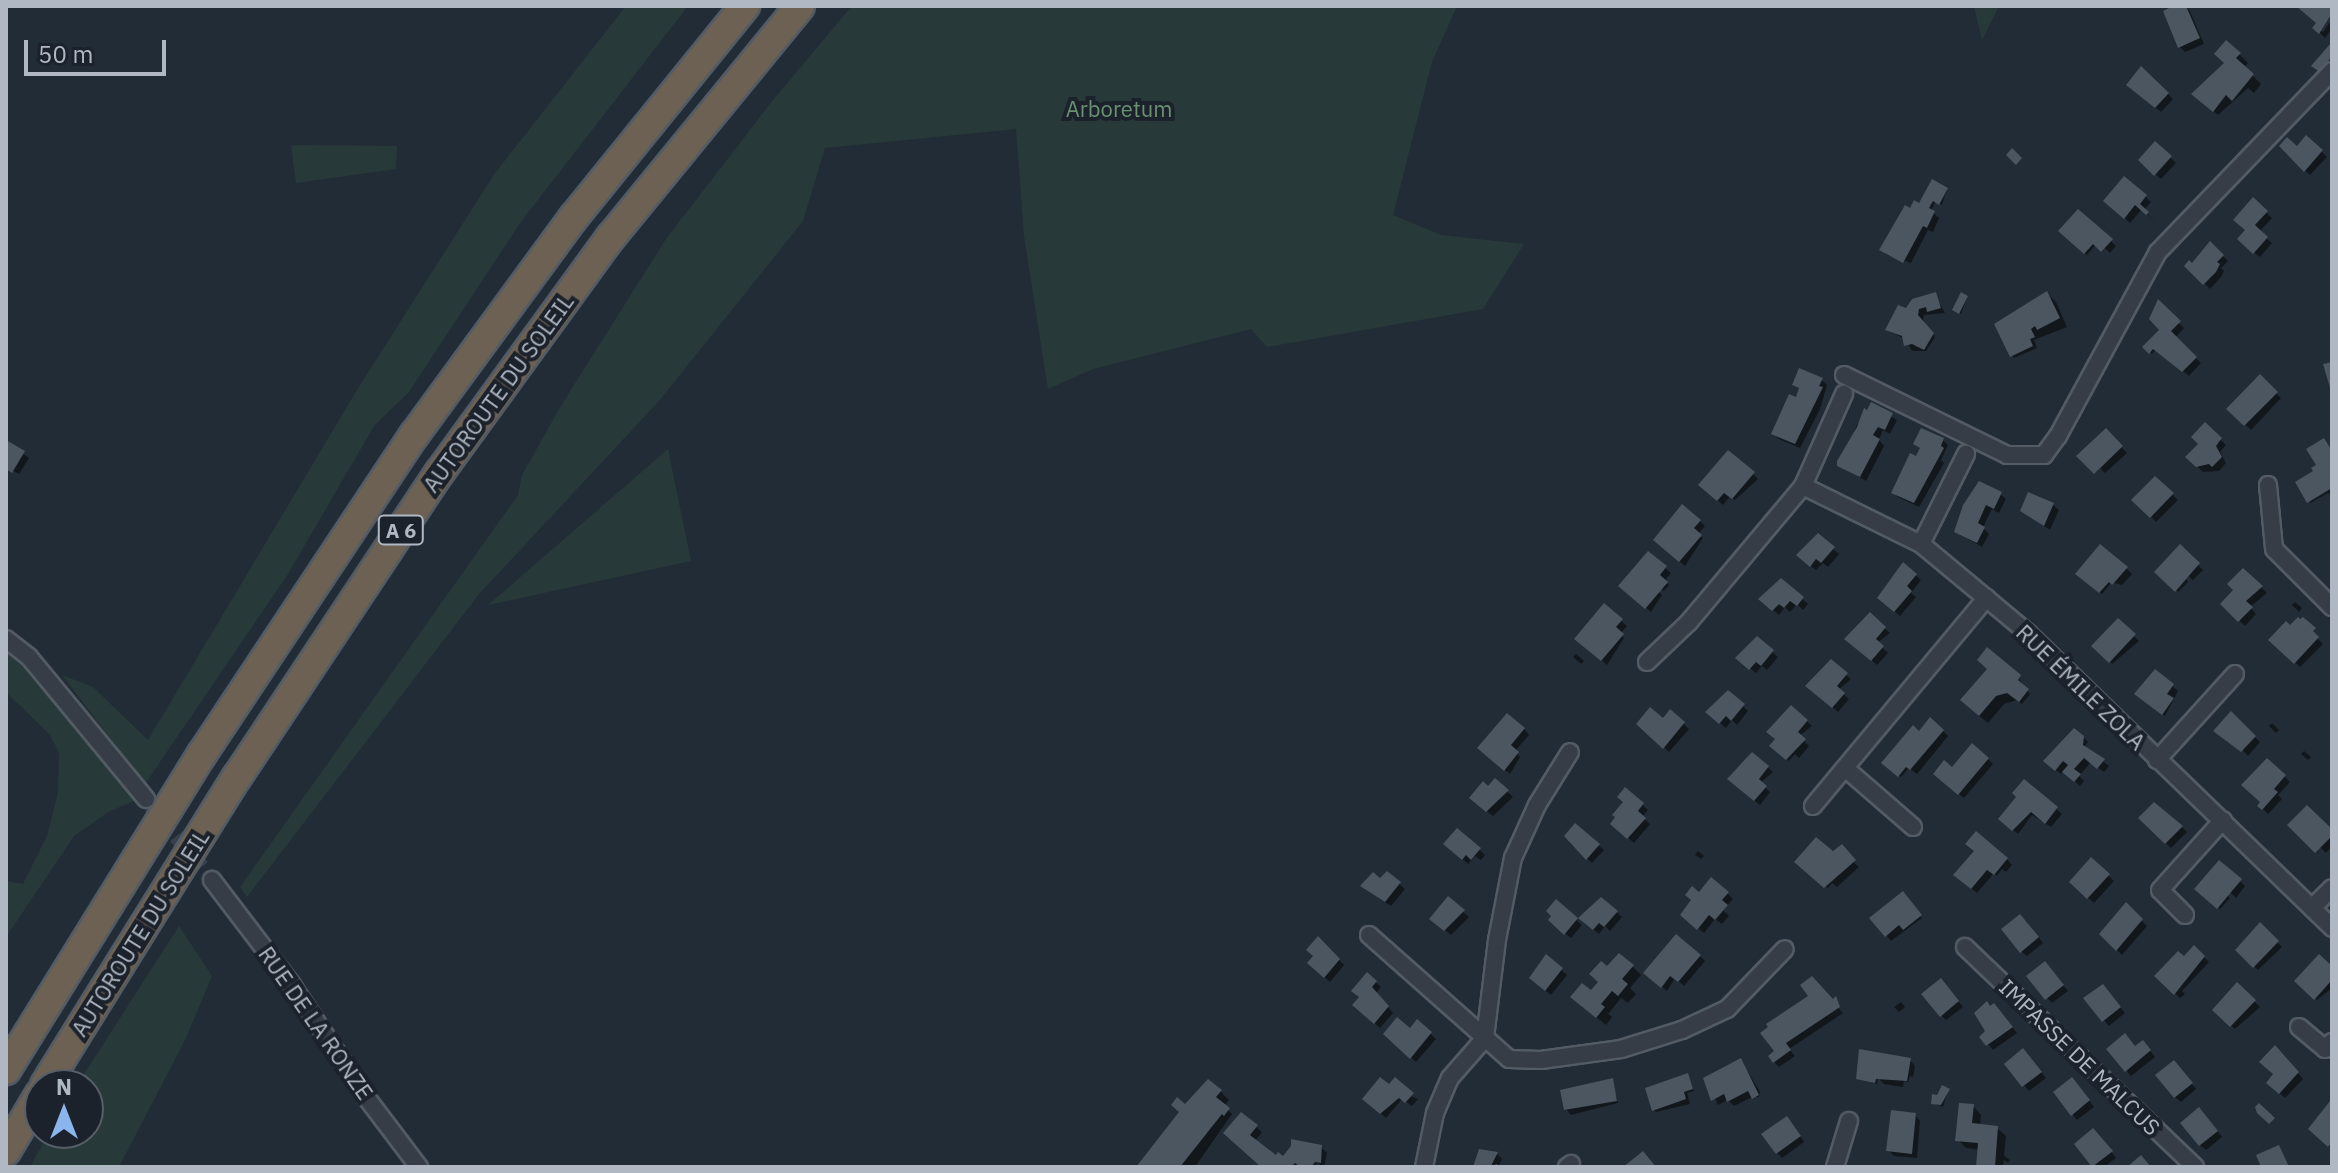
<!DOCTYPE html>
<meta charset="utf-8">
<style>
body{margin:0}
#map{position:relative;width:2338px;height:1173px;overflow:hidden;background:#222c36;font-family:"IBM Plex Sans",sans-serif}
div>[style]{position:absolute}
.green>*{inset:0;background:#273a39}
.shadow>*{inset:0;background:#0007}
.building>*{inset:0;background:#4b5661}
.street-tunnel>*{height:16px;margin-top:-8px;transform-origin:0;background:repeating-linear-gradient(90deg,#37414b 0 16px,transparent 0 24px)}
.roads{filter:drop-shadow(2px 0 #535b64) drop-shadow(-2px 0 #535b64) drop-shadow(0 2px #535b64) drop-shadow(0 -2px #535b64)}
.street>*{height:16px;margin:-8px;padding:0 8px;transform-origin:8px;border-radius:8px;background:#363d46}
.highway>*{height:28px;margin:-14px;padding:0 14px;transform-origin:14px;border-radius:14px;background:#6c6153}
span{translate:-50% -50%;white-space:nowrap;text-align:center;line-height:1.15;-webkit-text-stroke:8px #1b222b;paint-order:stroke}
.shield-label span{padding:2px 6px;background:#1b222b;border:2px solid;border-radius:6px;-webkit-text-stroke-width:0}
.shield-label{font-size:20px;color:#b0b8c3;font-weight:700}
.park-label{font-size:22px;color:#6a9171}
.street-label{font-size:22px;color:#b0b8c3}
.frame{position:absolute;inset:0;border:8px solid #b0b8c3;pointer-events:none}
.north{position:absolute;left:24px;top:1069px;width:80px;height:80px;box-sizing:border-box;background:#1b222b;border:2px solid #575e68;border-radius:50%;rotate:0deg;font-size:22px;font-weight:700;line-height:32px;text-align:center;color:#b0b8c3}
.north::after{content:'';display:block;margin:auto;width:28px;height:36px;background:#8bb6ed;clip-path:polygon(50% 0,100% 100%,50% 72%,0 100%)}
.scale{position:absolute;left:24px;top:40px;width:142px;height:36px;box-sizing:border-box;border:4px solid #b0b8c3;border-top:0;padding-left:10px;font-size:24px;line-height:28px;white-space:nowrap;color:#b0b8c3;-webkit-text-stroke:6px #1b222b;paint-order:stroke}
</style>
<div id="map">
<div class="green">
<div style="clip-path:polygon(626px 6px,688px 6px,520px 223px,409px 392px,374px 426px,288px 574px,145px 784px,62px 675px,93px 687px,148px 740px,357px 390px,495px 173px)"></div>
<div style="clip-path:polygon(852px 6px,1457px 6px,1432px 62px,1393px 215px,1441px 235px,1524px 244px,1483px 309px,1267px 347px,1251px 329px,1093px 369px,1048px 389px,1024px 236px,1016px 129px,825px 148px,803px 221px,659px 401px,479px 594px,247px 897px,240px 887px,518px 495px,522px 475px,562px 404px,666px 239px,773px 100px)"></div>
<div style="clip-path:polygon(1974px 6px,1999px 6px,1982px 40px)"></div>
<div style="clip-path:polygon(291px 145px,397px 146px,396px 169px,296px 183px)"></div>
<div style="clip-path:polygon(668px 449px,691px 561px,488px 605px)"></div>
<div style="clip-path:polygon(6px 648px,41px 683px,134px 801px,108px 812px,74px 836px,6px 937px,6px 881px,23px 884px,47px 836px,58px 793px,59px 752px,50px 735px,6px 692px)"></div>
<div style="clip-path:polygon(179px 926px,212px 976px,186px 1038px,119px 1167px,30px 1167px,49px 1133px,88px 1133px,88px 1085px,77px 1085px)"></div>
</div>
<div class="shadow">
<div style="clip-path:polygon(2179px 6px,2189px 9px,2204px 44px,2185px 52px,2180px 47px)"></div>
<div style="clip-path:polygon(2298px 6px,2332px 6px,2320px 30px,2323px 32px,2332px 19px,2332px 28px,2325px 38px,2315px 28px,2319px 24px)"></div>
<div style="clip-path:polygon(2239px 54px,2248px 63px,2244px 67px,2261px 84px,2254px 93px,2248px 88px,2218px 115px,2194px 94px)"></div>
<div style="clip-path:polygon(2142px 69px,2173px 99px,2161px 112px,2134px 90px)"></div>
<div style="clip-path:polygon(2306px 137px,2327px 157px,2310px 175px,2289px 155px)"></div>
<div style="clip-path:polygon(2155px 144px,2176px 163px,2161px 179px,2140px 160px)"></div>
<div style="clip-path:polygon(1947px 189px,1942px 205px,1935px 202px,1931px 211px,1939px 218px,1933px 232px,1928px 230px,1911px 263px,1887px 255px,1882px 250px,1927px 210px,1922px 203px)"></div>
<div style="clip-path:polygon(2145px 196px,2151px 202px,2144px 210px,2158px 224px,2142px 209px,2130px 223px,2111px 206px)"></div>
<div style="clip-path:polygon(2253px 200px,2272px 218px,2259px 232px,2272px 243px,2260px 257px,2245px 245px)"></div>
<div style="clip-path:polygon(2079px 211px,2116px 246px,2110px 253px,2098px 242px,2087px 255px,2066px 236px)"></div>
<div style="clip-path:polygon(2210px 244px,2228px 261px,2221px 268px,2224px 271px,2221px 277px,2210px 289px,2187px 266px,2193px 266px)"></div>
<div style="clip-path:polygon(2047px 293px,2056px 302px,2067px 327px,2034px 340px,2037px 348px,2014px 358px,1997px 324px)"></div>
<div style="clip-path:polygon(1935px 294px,1945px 313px,1924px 315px,1923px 320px,1935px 337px,1926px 351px,1912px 351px,1905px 339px,1887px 330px,1907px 311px)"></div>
<div style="clip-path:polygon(1967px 298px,1961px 314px,1956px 311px)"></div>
<div style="clip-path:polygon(2158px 303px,2184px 328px,2175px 338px,2201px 363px,2189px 376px,2156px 349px,2152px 354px,2145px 347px,2162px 330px)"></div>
<div style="clip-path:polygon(2260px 377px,2281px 398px,2251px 430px,2229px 409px)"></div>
<div style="clip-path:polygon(1822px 380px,1827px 385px,1820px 409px,1800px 448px,1779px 439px,1774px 434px,1801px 390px,1794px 384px)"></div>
<div style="clip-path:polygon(1871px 405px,1897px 420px,1890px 434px,1883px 430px,1879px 440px,1884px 446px,1866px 481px,1840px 465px,1857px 425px)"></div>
<div style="clip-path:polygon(2205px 425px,2226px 445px,2220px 452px,2226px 463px,2219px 471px,2203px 472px,2188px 457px,2200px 444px)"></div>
<div style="clip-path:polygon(2106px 431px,2127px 453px,2105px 473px,2100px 468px,2096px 473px,2079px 456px)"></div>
<div style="clip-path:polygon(1943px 440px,1948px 445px,1941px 460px,1944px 463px,1919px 507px,1898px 497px,1893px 492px,1922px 450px,1916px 444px)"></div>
<div style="clip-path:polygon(2324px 440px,2332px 451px,2332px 496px,2328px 493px,2310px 503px)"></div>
<div style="clip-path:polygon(6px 442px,29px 458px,19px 474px,6px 467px)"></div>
<div style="clip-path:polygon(1753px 474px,1758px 479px,1735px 500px,1730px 496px,1723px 505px,1706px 490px)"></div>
<div style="clip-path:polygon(2155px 478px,2178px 500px,2156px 522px,2134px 500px)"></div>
<div style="clip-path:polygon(2000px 494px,2006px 499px,1999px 513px,1992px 509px,1986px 521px,1983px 528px,1989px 534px,1982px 547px,1956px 532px,1965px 506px)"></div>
<div style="clip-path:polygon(2053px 505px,2059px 510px,2050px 530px,2022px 511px)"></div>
<div style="clip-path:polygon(1700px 521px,1705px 526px,1698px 534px,1703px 538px,1685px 566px,1661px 545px)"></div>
<div style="clip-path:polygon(1818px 536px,1839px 554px,1828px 567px,1823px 563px,1816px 570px,1803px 560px)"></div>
<div style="clip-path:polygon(2180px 547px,2203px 570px,2193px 580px,2184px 573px,2188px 582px,2178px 592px,2157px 572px)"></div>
<div style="clip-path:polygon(1904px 565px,1921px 580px,1911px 593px,1916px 597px,1900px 616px,1885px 603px)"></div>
<div style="clip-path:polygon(1665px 568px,1671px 573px,1664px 581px,1669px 585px,1664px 591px,1657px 586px,1655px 588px,1662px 595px,1651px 612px,1626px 591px)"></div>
<div style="clip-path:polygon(2126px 568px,2132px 574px,2122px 585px,2112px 582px,2102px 594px,2083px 579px)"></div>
<div style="clip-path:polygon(2243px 570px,2267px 593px,2250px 607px,2256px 614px,2245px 626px,2222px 604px,2236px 590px)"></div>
<div style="clip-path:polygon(1781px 580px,1808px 604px,1803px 610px,1797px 604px,1790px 612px,1785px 607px,1779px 615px,1766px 604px)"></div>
<div style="clip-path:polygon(2295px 602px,2302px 608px,2299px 612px,2292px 605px)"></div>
<div style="clip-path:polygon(1870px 615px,1890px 633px,1877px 643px,1888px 653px,1877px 665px,1852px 644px)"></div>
<div style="clip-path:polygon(2298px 619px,2323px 644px,2300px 667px,2271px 640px,2287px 632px)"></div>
<div style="clip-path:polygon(1621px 621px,1627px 626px,1620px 634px,1624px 638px,1607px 665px,1582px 644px)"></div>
<div style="clip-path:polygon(2118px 621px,2139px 641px,2112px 664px,2094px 646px)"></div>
<div style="clip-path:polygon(1757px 639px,1778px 657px,1767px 670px,1762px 666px,1756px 673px,1743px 663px)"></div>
<div style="clip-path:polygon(1576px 654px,1584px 661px,1581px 664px,1573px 657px)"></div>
<div style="clip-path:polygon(1989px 669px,2014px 672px,2030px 694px,2022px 704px,2017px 700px,2004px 704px,1988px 723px,1971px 709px)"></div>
<div style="clip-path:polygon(2155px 672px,2178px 691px,2165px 716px,2162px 713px)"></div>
<div style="clip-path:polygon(1846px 675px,1851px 679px,1838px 690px,1849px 699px,1838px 712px,1813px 691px)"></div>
<div style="clip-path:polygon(1743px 706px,1748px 711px,1737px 725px,1732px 720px,1726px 728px,1713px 717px)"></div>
<div style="clip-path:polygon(1670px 712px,1689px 729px,1669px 752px,1639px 723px,1662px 722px)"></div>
<div style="clip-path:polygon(2231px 714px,2260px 742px,2248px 756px,2233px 739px,2229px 743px,2216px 730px)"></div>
<div style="clip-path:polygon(1807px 721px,1812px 726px,1799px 736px,1809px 746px,1799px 758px,1795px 754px,1789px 761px,1774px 748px)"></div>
<div style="clip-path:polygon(2272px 723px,2279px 730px,2276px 733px,2269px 726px)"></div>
<div style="clip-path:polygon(1524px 729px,1529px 735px,1515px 751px,1520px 757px,1510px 774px,1485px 753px)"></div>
<div style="clip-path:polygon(1943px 731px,1948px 736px,1917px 774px,1909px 768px,1901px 777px,1889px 768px,1919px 733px)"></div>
<div style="clip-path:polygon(2083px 737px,2088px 742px,2084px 747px,2109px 766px,2104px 772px,2091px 762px,2079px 776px,2084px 781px,2080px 786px,2064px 771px,2061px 774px,2051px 766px)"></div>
<div style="clip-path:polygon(2304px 751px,2311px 757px,2308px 760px,2301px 754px)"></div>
<div style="clip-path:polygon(1753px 755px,1773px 772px,1760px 783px,1770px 792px,1760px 805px,1735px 784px)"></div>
<div style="clip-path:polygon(1988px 759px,1993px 764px,1964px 798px,1941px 779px,1952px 770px)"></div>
<div style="clip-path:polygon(2267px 760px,2290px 782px,2278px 795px,2282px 799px,2268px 814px,2260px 806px)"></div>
<div style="clip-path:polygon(1495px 781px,1513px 797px,1493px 816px,1477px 803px)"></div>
<div style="clip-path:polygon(1626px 790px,1648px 810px,1642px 817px,1650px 824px,1634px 843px,1613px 824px,1625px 803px)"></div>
<div style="clip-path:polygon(2039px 794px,2062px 814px,2051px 827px,2032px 815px,2018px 834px,2006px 824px)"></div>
<div style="clip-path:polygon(2171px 816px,2187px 832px,2171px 848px,2140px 818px)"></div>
<div style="clip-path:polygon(2290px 825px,2332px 832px,2332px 846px,2326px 853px,2317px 844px,2314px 846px,2319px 854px)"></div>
<div style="clip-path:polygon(1457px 830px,1485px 855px,1481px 860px,1475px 856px,1468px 864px,1451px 849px)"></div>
<div style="clip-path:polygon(1572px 841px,1598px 845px,1604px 850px,1592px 863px,1570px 843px)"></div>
<div style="clip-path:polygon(1838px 848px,1859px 867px,1837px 887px,1832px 883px,1828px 888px,1802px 867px)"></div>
<div style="clip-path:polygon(1698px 851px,1704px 856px,1701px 859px,1695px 855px)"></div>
<div style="clip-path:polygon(2007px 859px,2012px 865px,2006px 872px,2002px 869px,1997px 876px,1994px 873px,1977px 893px,1961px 880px)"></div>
<div style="clip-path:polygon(2092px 860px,2114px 881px,2094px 903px,2071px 882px)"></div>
<div style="clip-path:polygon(2219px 863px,2245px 886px,2236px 898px,2224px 886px,2221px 888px,2230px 898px,2220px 909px,2197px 889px)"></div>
<div style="clip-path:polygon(1387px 873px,1405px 889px,1391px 906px,1368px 891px)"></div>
<div style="clip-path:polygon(1727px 893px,1733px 899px,1723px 910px,1729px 916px,1722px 924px,1715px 919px,1704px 933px,1688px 920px,1699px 895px)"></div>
<div style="clip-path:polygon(1448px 899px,1469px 917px,1451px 935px,1437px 924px)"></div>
<div style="clip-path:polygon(1908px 899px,1922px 918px,1891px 941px,1886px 935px)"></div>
<div style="clip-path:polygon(1556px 902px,1582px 925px,1571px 938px,1555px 926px)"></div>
<div style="clip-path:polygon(2126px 905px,2147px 926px,2122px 955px,2101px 934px)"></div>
<div style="clip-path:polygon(1616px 912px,1622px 917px,1610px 931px,1605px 926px,1599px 934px,1586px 923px)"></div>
<div style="clip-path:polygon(2026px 921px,2043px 943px,2027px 956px,2021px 951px)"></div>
<div style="clip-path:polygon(2260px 925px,2282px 947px,2258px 970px,2237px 950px)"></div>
<div style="clip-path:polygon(1318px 938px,1344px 965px,1330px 982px,1315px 969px)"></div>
<div style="clip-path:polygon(2194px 948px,2209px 962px,2182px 991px,2185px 994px,2180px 998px,2157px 976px,2184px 959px)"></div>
<div style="clip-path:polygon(1700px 956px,1705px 961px,1684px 986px,1675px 978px,1667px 991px,1651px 978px)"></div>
<div style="clip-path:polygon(1546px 957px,1567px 975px,1551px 995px,1537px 983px)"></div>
<div style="clip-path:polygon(1633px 967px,1641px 975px,1630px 988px,1636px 994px,1628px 1003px,1621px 998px,1608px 1014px,1612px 1017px,1606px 1025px,1581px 1005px,1608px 969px)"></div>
<div style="clip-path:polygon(2050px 969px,2068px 991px,2052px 1003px,2047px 998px)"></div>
<div style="clip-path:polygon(2332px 969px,2332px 988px,2317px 1000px,2297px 981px)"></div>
<div style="clip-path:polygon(1367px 975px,1381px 987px,1376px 993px,1393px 1013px,1380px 1028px,1360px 1010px)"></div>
<div style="clip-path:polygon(1812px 979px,1843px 1013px,1789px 1049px,1795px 1056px,1779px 1067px,1774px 1062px,1810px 997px)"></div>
<div style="clip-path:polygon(2237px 985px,2260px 1007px,2235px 1029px,2214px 1010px)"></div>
<div style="clip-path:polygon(1946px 986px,1963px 1007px,1946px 1020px,1941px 1015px)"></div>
<div style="clip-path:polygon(2108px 992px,2125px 1013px,2109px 1026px,2086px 999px)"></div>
<div style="clip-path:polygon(1901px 1002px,1905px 1007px,1899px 1012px,1894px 1007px)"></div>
<div style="clip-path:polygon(1999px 1011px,2017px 1033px,1993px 1050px,1988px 1044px,1988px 1032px)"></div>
<div style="clip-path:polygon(1417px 1022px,1436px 1039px,1416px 1062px,1386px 1033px,1409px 1032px)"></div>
<div style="clip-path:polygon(2136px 1048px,2148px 1048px,2155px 1057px,2131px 1076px,2126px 1070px)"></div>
<div style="clip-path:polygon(2281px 1052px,2303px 1079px,2285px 1098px,2269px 1083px,2276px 1075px)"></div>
<div style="clip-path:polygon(2028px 1056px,2046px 1078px,2029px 1091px,2006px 1064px)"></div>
<div style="clip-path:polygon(1741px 1060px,1760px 1092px,1759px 1097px,1752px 1097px,1734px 1106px,1728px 1100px,1718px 1105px,1706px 1079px)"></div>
<div style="clip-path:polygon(1910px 1060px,1915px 1066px,1913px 1077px,1910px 1076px,1908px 1082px,1904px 1081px,1903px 1087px,1884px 1084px,1878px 1078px,1877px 1084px,1858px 1078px)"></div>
<div style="clip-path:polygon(2179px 1068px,2196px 1089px,2181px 1102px,2175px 1097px)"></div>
<div style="clip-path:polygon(1687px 1075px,1694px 1091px,1687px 1093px,1690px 1104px,1656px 1112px,1654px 1110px)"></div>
<div style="clip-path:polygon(1612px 1080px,1618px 1103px,1571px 1115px,1566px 1109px)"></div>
<div style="clip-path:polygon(2077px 1085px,2094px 1107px,2077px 1120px,2072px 1114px)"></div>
<div style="clip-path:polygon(1389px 1087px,1418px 1099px,1412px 1106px,1402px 1099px,1386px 1118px,1370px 1104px)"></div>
<div style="clip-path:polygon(1220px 1091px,1229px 1100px,1224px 1106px,1232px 1114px,1195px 1167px,1139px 1167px,1187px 1108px)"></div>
<div style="clip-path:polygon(1948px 1091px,1943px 1107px,1933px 1103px)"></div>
<div style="clip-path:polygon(2330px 1104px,2332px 1105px,2331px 1148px,2311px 1128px)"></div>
<div style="clip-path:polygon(1973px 1106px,1981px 1115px,1980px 1126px,1997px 1128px,2006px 1136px,2004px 1156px,2010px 1160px,2008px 1163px,2004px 1160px,2003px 1167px,1978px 1167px,1980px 1150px,1966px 1148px,1958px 1140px)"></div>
<div style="clip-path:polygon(1242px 1115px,1262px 1132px,1255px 1141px,1276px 1158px,1321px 1147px,1327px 1153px,1324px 1167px,1317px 1163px,1314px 1167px,1263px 1167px,1226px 1133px)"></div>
<div style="clip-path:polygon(1915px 1115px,1920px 1121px,1917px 1158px,1894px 1156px,1888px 1150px)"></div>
<div style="clip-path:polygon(2204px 1115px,2222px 1137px,2206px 1150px,2200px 1145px)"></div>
<div style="clip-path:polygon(1792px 1124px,1804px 1142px,1782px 1158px,1777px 1153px)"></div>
<div style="clip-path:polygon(2098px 1136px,2116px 1158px,2104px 1167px,2095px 1167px,2077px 1144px)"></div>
<div style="clip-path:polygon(1497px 1154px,1502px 1159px,1498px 1167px,1476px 1167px)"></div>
</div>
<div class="building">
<div style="clip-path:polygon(2173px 6px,2186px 6px,2200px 38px,2178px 48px,2163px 11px)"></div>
<div style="clip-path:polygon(2296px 6px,2332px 6px,2332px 13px,2319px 34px,2312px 28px,2316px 23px)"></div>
<div style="clip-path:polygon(2226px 40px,2241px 53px,2236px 58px,2254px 74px,2232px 101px,2226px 95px,2213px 112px,2191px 94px,2224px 63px,2214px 54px)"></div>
<div style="clip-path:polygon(2330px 44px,2332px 56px,2320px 72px,2311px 66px)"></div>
<div style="clip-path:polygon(2141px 66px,2169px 93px,2155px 108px,2126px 85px)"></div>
<div style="clip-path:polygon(2306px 135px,2323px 150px,2304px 172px,2279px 146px,2287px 137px,2297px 146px)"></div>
<div style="clip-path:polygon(2155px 141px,2172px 156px,2154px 176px,2138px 160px)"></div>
<div style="clip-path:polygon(2012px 148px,2022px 158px,2016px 165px,2006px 155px)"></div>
<div style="clip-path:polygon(2124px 176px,2147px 195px,2140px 204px,2149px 212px,2146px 215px,2135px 205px,2124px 219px,2103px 201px)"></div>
<div style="clip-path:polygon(1932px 179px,1948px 188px,1939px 205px,1933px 201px,1929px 208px,1935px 211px,1927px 228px,1923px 226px,1903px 263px,1879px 250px,1905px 205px,1910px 208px,1914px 200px,1919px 203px)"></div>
<div style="clip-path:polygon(2253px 197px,2268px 211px,2255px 225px,2268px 237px,2253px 254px,2237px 239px,2245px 230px,2233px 220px)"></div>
<div style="clip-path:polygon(2078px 209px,2113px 239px,2101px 252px,2093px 244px,2084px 254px,2058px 231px)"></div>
<div style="clip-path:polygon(2210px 241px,2224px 255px,2217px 262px,2220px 264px,2216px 272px,2203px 285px,2184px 266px,2189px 260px,2192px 263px)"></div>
<div style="clip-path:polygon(2047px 291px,2060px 318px,2037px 330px,2035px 326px,2031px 329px,2035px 337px,2030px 339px,2033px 346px,2010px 357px,1994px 324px)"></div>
<div style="clip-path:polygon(1936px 292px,1941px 308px,1927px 312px,1926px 307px,1919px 309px,1918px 315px,1934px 333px,1924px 350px,1912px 344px,1904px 346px,1902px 336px,1885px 330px,1898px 305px,1906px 308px,1912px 299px)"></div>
<div style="clip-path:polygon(1961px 292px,1968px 296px,1959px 314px,1952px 310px)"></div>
<div style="clip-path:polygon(2158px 299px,2181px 321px,2171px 331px,2197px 357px,2182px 372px,2153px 349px,2149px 354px,2142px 347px,2159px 330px,2149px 319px)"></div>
<div style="clip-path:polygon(2332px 362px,2332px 391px,2331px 391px,2323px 364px)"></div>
<div style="clip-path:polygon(1799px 368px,1823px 378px,1819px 386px,1823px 387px,1795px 444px,1771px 434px,1789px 394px,1796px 397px,1799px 388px,1792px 385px)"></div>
<div style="clip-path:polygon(2260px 374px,2278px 392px,2244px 426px,2226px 409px)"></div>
<div style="clip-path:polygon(1871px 402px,1893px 413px,1885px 430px,1878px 427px,1873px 435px,1880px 439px,1860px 477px,1837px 466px,1837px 461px,1857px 427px,1864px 408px,1867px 410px)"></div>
<div style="clip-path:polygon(2205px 422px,2222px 438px,2216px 446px,2222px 457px,2212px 467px,2209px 464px,2196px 467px,2185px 457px,2198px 444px,2191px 437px)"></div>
<div style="clip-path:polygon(1921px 428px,1944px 438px,1941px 446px,1944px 448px,1914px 503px,1891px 493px,1910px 453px,1916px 456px,1920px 448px,1913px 444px)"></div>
<div style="clip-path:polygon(2106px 428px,2123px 446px,2094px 474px,2076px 456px)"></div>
<div style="clip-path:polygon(2324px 438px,2332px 451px,2332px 488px,2307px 503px,2295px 482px,2313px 471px,2311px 468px,2316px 465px,2306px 449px)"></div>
<div style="clip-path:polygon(6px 440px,25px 451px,12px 473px,6px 469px)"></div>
<div style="clip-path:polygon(1728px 450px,1755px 472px,1732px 499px,1724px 493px,1717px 501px,1698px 485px)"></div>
<div style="clip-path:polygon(2155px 476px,2174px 493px,2150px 518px,2131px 500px)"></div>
<div style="clip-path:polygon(1979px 481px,2002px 492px,1994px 509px,1986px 505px,1978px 523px,1985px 527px,1977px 543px,1954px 532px,1963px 505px)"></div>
<div style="clip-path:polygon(2028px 492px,2054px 503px,2044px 526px,2020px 511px)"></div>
<div style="clip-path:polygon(1682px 504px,1701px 520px,1694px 528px,1702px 535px,1679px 562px,1653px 540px)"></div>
<div style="clip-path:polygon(1818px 533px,1835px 547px,1821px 563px,1816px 559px,1810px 567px,1796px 555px)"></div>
<div style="clip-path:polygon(2100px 544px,2128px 567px,2112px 585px,2109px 582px,2099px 593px,2075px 574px)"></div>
<div style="clip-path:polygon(2180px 544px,2200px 563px,2175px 592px,2154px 572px)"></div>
<div style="clip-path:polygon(1648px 551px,1667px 566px,1660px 575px,1668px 582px,1645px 609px,1618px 586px)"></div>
<div style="clip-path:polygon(1903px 562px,1917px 574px,1907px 586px,1912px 591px,1894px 612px,1877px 598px)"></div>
<div style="clip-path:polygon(2243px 568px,2263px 586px,2246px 601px,2253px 607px,2238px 622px,2220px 604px,2233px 590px,2227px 584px)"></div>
<div style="clip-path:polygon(1781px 578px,1804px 597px,1797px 606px,1790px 601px,1784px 608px,1779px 604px,1772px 611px,1758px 599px)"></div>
<div style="clip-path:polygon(1604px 603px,1623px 619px,1616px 627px,1624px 634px,1601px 661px,1574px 639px)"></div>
<div style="clip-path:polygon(1870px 612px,1886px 627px,1876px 639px,1884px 646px,1871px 661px,1844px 639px)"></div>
<div style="clip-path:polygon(2298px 617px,2300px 619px,2303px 617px,2316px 628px,2313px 631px,2319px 637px,2294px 664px,2268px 640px,2286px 621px,2290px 625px)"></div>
<div style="clip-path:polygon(2118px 618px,2136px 634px,2109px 663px,2091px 646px)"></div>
<div style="clip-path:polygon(1757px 636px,1774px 650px,1761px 666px,1756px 662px,1749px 670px,1735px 658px)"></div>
<div style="clip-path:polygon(1987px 647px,2021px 675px,2018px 680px,2029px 689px,2019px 702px,2007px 693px,1996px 696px,1979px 716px,1960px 700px,1987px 669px,1977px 660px)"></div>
<div style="clip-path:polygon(1831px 659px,1848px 673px,1837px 686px,1845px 693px,1832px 708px,1805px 686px)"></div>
<div style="clip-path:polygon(2155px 669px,2174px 684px,2167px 694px,2174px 698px,2162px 715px,2134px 694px)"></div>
<div style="clip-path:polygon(1728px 690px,1745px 704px,1731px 721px,1726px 716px,1719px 724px,1705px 712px)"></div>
<div style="clip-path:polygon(1791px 705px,1808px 720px,1798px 732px,1806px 739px,1786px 760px,1769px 746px,1775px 739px,1766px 732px)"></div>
<div style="clip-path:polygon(1650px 707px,1663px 718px,1670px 709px,1685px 722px,1663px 749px,1636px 724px)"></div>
<div style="clip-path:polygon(2231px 711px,2256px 736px,2241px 752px,2213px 731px)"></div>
<div style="clip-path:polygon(1507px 713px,1525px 728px,1511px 745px,1519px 752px,1504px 771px,1477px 748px)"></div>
<div style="clip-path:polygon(1930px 717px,1944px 730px,1910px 770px,1906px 767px,1898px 777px,1881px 763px,1913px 725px,1919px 731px)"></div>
<div style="clip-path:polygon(2074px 728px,2084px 736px,2083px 745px,2105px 759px,2097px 769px,2084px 758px,2074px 769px,2081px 774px,2074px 782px,2062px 772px,2068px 765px,2063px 761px,2055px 771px,2043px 761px)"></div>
<div style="clip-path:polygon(1972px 743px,1989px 758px,1958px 795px,1933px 774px,1944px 760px,1952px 767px)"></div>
<div style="clip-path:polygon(1752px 752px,1769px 766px,1759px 779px,1767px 786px,1754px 801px,1727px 779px)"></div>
<div style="clip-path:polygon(2267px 758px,2286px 775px,2274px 789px,2278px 792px,2262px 810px,2257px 806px,2260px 802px,2241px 785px)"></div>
<div style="clip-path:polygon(1495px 778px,1509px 790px,1486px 812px,1469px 798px,1483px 781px,1488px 786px)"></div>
<div style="clip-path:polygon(2024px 779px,2058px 807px,2045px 824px,2031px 812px,2012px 831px,1998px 819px,2016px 797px,2012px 793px)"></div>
<div style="clip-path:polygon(1625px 787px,1644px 803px,1638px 811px,1646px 818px,1627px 839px,1610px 824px,1615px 817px,1612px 815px,1623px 802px,1617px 797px)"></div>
<div style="clip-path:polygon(2154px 802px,2183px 826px,2165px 844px,2138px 818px)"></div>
<div style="clip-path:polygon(2307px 805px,2332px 829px,2332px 836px,2315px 853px,2287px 825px)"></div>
<div style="clip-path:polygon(1575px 823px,1600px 844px,1586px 860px,1564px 836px)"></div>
<div style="clip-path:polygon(1457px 828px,1481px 848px,1471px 860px,1466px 855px,1462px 860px,1443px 844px)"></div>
<div style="clip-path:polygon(1976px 831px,2008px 858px,1994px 875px,1987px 870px,1971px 889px,1953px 875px,1974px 851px,1965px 844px)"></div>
<div style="clip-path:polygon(1816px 837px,1833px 851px,1842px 844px,1856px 860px,1824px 888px,1794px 862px)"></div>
<div style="clip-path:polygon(2091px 857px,2110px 874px,2087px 899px,2069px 882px)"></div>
<div style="clip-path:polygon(2219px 860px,2242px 879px,2217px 909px,2194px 889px)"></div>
<div style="clip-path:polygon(1387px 871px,1401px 882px,1385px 902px,1360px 886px,1373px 872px,1380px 878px)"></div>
<div style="clip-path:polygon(1711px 877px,1729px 892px,1722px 900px,1728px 905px,1715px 920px,1709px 915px,1697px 930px,1680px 915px,1691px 900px,1685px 895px,1692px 886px,1699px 892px)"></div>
<div style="clip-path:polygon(1903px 891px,1922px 915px,1903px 930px,1899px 925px,1885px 937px,1869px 918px)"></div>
<div style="clip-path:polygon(1448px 896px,1465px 910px,1444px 931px,1429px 919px)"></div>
<div style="clip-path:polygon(1601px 897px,1618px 911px,1604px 927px,1599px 923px,1593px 930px,1578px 918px,1564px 935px,1548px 920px,1551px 916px,1546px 911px,1556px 899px,1578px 918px)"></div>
<div style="clip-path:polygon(2126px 902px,2143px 919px,2116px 951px,2099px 934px)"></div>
<div style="clip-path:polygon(2020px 914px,2039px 937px,2020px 953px,2001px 929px)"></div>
<div style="clip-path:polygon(2260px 922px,2279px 941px,2253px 968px,2235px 950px)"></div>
<div style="clip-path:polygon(1676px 934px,1701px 955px,1678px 982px,1670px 976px,1661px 988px,1643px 973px)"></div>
<div style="clip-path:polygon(1318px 936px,1340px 959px,1324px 978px,1307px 963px,1313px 956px,1306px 950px)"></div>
<div style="clip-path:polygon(2194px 945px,2205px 956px,2174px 995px,2154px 976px,2178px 951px,2184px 956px)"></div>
<div style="clip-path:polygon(1619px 953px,1634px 965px,1622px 979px,1628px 984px,1618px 996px,1612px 991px,1601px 1004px,1605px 1007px,1596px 1018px,1570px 997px,1582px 983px,1591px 990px,1598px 982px,1589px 974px,1601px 961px,1607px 966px)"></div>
<div style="clip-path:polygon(1546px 954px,1563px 968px,1545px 991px,1529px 978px)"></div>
<div style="clip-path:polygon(2319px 954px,2332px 966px,2332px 980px,2314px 1000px,2294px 981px)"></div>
<div style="clip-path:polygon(2045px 961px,2064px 985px,2045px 1000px,2026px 976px)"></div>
<div style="clip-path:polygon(1367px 972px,1377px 981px,1372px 987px,1389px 1006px,1374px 1024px,1352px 1005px,1359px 997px,1351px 991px)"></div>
<div style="clip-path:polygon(1812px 976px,1833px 999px,1836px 996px,1840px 1007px,1786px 1043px,1791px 1050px,1773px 1063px,1768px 1056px,1774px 1051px,1760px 1033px,1768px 1027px,1766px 1024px,1808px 996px,1800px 985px)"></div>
<div style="clip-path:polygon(1941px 978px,1959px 1001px,1940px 1017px,1921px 994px)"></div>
<div style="clip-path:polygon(2237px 982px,2256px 1000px,2230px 1027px,2212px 1010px)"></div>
<div style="clip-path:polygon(2103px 984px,2121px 1007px,2102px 1022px,2083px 998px)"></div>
<div style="clip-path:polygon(1987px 1001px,1990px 1006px,1994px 1003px,2013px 1027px,1986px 1046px,1979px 1037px,1985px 1031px,1974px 1013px)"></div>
<div style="clip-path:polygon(1397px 1017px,1410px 1028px,1417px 1019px,1432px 1032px,1410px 1059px,1383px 1034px)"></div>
<div style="clip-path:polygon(2125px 1033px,2135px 1046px,2143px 1040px,2151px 1050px,2125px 1072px,2106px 1049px)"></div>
<div style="clip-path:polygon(2275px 1045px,2299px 1072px,2279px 1094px,2266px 1083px,2273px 1074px,2259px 1062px)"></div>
<div style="clip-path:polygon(2023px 1048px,2042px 1072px,2022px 1087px,2004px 1064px)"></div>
<div style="clip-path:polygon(1859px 1049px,1911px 1058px,1907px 1081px,1876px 1079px,1875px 1083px,1856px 1079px)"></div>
<div style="clip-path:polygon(1741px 1058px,1759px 1095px,1752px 1099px,1748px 1091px,1727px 1102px,1724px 1094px,1711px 1101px,1703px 1078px)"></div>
<div style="clip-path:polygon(2174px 1060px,2193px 1083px,2174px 1098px,2155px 1075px)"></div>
<div style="clip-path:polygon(1688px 1073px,1693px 1089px,1684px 1092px,1686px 1099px,1652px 1111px,1645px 1088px)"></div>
<div style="clip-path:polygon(1380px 1077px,1389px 1084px,1395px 1077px,1414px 1093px,1405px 1103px,1399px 1098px,1380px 1114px,1362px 1099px)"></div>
<div style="clip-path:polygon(2072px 1077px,2090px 1100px,2071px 1116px,2053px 1092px)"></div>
<div style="clip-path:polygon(1613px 1078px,1617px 1101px,1564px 1110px,1560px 1090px)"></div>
<div style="clip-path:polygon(1208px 1079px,1222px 1090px,1216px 1097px,1230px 1108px,1224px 1116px,1222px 1114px,1180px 1167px,1136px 1167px,1179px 1112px,1171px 1105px,1177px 1097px,1185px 1104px)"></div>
<div style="clip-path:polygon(1942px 1085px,1950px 1089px,1941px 1105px,1931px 1104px,1932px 1094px,1937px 1095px)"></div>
<div style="clip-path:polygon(2330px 1101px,2332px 1142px,2328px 1147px,2308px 1129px)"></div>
<div style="clip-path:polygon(1959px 1103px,1974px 1104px,1972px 1123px,1998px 1126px,1995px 1167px,1976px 1167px,1978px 1143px,1955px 1141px)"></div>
<div style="clip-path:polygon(2259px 1103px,2275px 1118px,2269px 1124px,2257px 1113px,2255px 1107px)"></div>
<div style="clip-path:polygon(2199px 1107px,2218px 1131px,2199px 1146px,2180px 1123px)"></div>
<div style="clip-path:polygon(1891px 1110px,1916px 1113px,1912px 1154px,1886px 1151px)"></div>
<div style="clip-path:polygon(1241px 1112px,1258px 1125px,1250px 1135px,1276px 1155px,1278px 1152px,1283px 1156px,1291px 1146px,1291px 1139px,1322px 1145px,1321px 1163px,1315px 1162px,1311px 1167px,1300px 1167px,1295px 1163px,1291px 1167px,1261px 1167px,1223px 1133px)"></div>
<div style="clip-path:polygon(1787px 1116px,1801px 1136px,1776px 1154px,1761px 1134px)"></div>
<div style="clip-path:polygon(2093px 1128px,2113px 1151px,2092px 1167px,2074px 1144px)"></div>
<div style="clip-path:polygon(2279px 1145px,2289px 1167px,2261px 1167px,2256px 1155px)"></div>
<div style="clip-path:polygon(1479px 1149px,1498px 1152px,1491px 1166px,1497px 1164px,1498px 1167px,1473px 1167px)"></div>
<div style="clip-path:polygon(1643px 1151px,1656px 1167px,1623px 1167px)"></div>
<div style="clip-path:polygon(2141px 1155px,2151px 1167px,2127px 1167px)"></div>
</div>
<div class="street-tunnel">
<div style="left:146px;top:799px;width:104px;rotate:50.8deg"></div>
</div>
<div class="roads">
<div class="street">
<div style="left:1844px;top:375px;width:182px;rotate:26.1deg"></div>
<div style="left:2007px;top:455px;width:37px"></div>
<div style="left:2044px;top:455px;width:24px;rotate:-54deg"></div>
<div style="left:2058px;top:436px;width:209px;rotate:-61.5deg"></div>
<div style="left:2158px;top:252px;width:251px;rotate:-46.1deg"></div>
<div style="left:2268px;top:485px;width:64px;rotate:84.6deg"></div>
<div style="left:2274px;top:549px;width:82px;rotate:45deg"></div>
<div style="left:1803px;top:486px;width:131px;rotate:26.2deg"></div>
<div style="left:1921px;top:544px;width:85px;rotate:39.7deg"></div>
<div style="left:1986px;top:598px;width:55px;rotate:39.8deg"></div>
<div style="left:2028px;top:633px;width:424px;rotate:44.1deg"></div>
<div style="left:1921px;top:544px;width:101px;rotate:-63.4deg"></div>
<div style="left:6px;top:639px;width:29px;rotate:38deg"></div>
<div style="left:29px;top:657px;width:184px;rotate:50.5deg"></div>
<div style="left:1647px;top:662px;width:58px;rotate:-43.6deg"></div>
<div style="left:1689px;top:622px;width:177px;rotate:-50deg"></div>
<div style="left:1803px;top:486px;width:101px;rotate:-66deg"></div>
<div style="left:2157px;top:760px;width:116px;rotate:-47.8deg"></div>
<div style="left:1845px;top:768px;width:90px;rotate:40.9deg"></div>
<div style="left:1813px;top:806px;width:271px;rotate:-50.2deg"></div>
<div style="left:212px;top:880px;width:132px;rotate:52.7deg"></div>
<div style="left:292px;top:985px;width:134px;rotate:56.5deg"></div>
<div style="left:366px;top:1097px;width:88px;rotate:52.9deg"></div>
<div style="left:2312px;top:908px;width:28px;rotate:-45deg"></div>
<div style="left:2185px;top:915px;width:35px;rotate:-135deg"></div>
<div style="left:2160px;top:890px;width:94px;rotate:-48deg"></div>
<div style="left:1369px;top:935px;width:187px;rotate:41.5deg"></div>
<div style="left:1509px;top:1059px;width:32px;rotate:2deg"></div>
<div style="left:1541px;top:1060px;width:81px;rotate:-7.8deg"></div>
<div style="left:1621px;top:1049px;width:64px;rotate:-17.3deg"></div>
<div style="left:1682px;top:1030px;width:50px;rotate:-25deg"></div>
<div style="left:1727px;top:1009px;width:83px;rotate:-46deg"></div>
<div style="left:1965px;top:947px;width:318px;rotate:43.7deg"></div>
<div style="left:2299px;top:1027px;width:34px;rotate:40deg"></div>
<div style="left:2325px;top:1049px;width:10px;rotate:-45deg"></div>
<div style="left:1485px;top:1038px;width:99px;rotate:-83deg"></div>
<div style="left:1497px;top:940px;width:84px;rotate:-79deg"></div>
<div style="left:1513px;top:858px;width:58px;rotate:-65.6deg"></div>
<div style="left:1537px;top:805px;width:62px;rotate:-58.1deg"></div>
<div style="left:1424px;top:1167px;width:55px;rotate:-78.5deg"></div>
<div style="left:1435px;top:1113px;width:38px;rotate:-67deg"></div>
<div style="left:1450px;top:1078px;width:53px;rotate:-48.8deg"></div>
<div style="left:1567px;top:1167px;width:5px;rotate:-37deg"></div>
<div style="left:1835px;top:1167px;width:48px;rotate:-73.1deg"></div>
</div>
<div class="highway">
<div style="left:6px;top:1070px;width:372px;rotate:-58.2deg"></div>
<div style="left:202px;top:754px;width:384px;rotate:-56.4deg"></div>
<div style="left:415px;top:434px;width:269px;rotate:-53.8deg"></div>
<div style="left:574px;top:217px;width:272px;rotate:-51deg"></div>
<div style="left:45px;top:1085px;width:363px;rotate:-58.1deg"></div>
<div style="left:237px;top:777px;width:366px;rotate:-56.4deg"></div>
<div style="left:440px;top:472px;width:291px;rotate:-54deg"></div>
<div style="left:611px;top:237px;width:298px;rotate:-50.7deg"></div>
<div style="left:6px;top:1151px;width:66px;rotate:-59.2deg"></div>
</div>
</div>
<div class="shield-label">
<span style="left:401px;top:530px">A 6</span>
</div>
<div class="park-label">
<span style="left:1119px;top:109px">Arboretum</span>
</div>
<div class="street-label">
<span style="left:498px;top:393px;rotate:-54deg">AUTOROUTE DU SOLEIL</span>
<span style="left:2081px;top:687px;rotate:44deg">RUE ÉMILE ZOLA</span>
<span style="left:140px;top:933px;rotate:-58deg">AUTOROUTE DU SOLEIL</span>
<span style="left:316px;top:1023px;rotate:55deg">RUE DE LA RONZE</span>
<span style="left:2080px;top:1057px;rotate:44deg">IMPASSE DE MALCUS</span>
</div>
<div class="frame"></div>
<div class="north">N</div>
<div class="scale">50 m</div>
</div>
